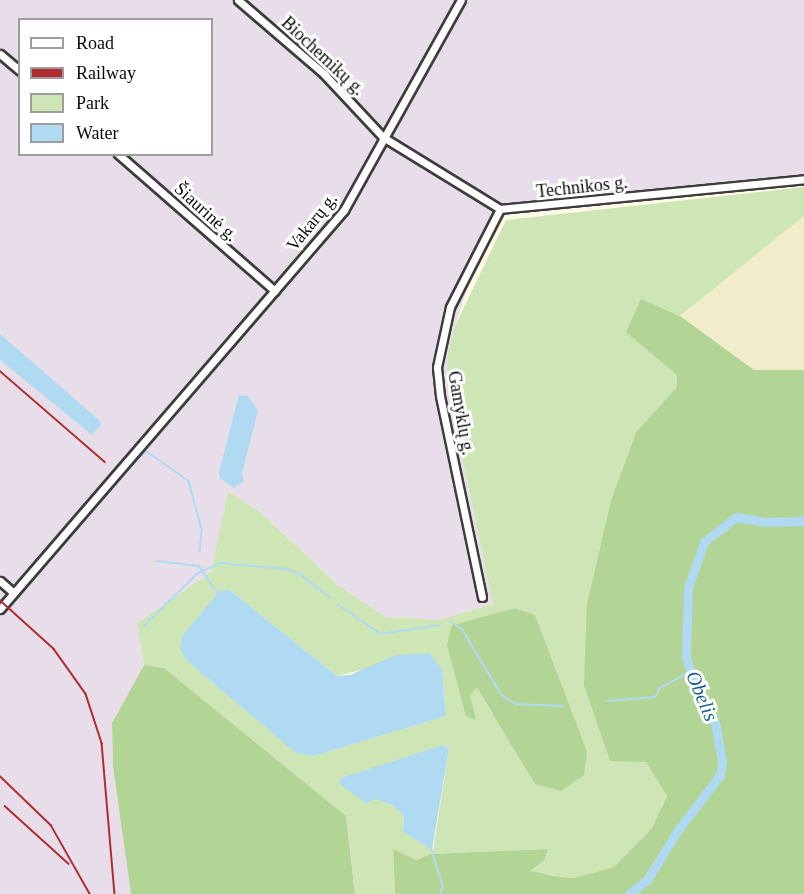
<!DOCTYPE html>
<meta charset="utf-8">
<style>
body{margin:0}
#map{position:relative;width:804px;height:894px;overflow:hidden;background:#fef9e7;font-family:Georgia,serif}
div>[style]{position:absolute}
.industrial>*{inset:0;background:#e7dee9}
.farmland>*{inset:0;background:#f1edca}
.green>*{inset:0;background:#cee5b5}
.forest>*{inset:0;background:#b2d495}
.water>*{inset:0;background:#b0daf1}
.stream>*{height:1.5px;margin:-0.75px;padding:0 0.75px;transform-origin:0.75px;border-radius:0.75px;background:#b0daf1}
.river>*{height:9px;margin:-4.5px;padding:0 4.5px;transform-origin:4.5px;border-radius:4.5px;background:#b0daf1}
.roads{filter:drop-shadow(2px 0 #3d3d3d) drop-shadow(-2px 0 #3d3d3d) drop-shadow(0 2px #3d3d3d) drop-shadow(0 -2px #3d3d3d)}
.minor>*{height:7px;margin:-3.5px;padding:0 3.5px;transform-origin:3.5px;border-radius:3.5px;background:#fff}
.rail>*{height:1.5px;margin:-0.75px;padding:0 0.75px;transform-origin:0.75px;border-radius:0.75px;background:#af2c33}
span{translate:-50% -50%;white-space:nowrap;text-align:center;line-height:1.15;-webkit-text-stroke:6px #fff;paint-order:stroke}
.street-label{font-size:18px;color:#0a0a0a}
.water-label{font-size:20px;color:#1c6092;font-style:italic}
.legend{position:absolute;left:18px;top:18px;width:195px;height:138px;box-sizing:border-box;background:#fff;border:2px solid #9d9d9d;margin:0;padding:8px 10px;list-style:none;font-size:18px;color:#0a0a0a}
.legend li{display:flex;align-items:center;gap:12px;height:30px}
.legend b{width:30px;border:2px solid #9d9d9d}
</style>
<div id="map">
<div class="industrial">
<div style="clip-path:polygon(evenodd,0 0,804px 0,804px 174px,500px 204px,492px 213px,455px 326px,447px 386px,493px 604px,439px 620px,386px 617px,339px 586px,260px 512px,228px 491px,211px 572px,137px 623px,144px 665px,112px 723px,113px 767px,131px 894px,0 894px,0 0,20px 20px,212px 20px,212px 154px,20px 154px,20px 20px)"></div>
</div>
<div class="farmland">
<div style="clip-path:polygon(804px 216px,804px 370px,754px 370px,680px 316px)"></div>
</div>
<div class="green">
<div style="clip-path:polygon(evenodd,804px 187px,804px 216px,680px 316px,641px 299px,677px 375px,677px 387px,636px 432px,611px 500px,587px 603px,646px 762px,667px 796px,652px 828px,614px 867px,574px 878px,529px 872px,547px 849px,430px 854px,417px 860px,393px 849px,395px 894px,355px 894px,346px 816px,164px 668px,144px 665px,137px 623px,211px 572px,228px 491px,260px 512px,339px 586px,386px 617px,439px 620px,493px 604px,447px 386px,448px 355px,455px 326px,506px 220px,804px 187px,230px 590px,337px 676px,369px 668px,442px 669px,446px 716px,314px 756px,296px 752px,186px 660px,230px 590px,804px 187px,515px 608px,535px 615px,541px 634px,492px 714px,477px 688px,470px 695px,475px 720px,452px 625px,515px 608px,804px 187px,443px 745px,449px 749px,433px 850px,403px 832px,404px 816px,392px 805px,341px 779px,443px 745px)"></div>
</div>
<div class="forest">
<div style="clip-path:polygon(641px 299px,680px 316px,754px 370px,804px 370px,804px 894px,395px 894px,393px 849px,417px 860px,430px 854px,548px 849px,544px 860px,530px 871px,555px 876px,574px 878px,614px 867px,652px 828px,667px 796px,646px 762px,610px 761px,584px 685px,587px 603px,611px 500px,636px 432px,677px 387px,677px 375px,626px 332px)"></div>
<div style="clip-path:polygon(515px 608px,535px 615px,587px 752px,584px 775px,561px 791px,535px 784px,477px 688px,470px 695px,476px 720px,466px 716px,447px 645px,452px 625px)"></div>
<div style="clip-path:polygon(144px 665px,164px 668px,346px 816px,355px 894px,131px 894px,113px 767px,112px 723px)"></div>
</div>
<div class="water">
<div style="clip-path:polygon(0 334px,99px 420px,101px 425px,92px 435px,0 360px)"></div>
<div style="clip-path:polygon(239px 395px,248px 396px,258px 411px,242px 473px,244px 481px,234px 488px,220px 478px,219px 472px)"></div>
<div style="clip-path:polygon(230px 590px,337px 676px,350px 675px,396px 655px,429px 653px,442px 669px,446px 716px,314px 756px,296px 753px,186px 660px,180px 649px,182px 636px,220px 591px)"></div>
<div style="clip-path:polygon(443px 745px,449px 749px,432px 850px,403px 832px,404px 816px,392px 805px,376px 799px,365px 803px,339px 783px,341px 778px)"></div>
</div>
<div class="stream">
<div style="left:119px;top:478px;width:38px;rotate:-45deg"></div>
<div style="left:146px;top:451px;width:52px;rotate:34.9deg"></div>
<div style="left:189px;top:481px;width:51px;rotate:75.1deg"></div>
<div style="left:202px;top:530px;width:21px;rotate:95deg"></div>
<div style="left:157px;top:561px;width:42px;rotate:6.8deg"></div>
<div style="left:199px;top:566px;width:33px;rotate:55deg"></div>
<div style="left:338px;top:604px;width:52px;rotate:34.9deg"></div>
<div style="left:381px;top:634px;width:59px;rotate:-8.8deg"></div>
<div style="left:451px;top:622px;width:13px;rotate:32deg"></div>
<div style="left:462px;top:629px;width:77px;rotate:58.8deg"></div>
<div style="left:502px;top:695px;width:17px;rotate:33deg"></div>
<div style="left:516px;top:704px;width:47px;rotate:2.4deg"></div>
<div style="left:143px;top:627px;width:76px;rotate:-44.5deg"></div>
<div style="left:197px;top:574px;width:25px;rotate:-26deg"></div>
<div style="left:220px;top:563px;width:66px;rotate:5.2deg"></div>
<div style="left:286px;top:569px;width:15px;rotate:20deg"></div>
<div style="left:300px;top:574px;width:39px;rotate:38deg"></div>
<div style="left:607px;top:701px;width:48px;rotate:-4.8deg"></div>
<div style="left:655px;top:697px;width:10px;rotate:-61deg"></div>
<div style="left:660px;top:688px;width:35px;rotate:-29deg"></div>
<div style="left:432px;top:850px;width:39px;rotate:73deg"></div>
<div style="left:443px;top:887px;width:7px;rotate:106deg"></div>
</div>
<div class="river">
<div style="left:629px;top:894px;width:23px;rotate:-38deg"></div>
<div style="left:647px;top:880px;width:59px;rotate:-58.2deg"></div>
<div style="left:678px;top:830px;width:69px;rotate:-52.6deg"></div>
<div style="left:720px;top:775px;width:13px;rotate:-81deg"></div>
<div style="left:722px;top:762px;width:40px;rotate:-100deg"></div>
<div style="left:715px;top:723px;width:35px;rotate:-121deg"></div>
<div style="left:697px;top:693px;width:39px;rotate:-107deg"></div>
<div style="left:686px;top:656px;width:68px;rotate:-88.3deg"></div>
<div style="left:688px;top:588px;width:49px;rotate:-70.8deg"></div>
<div style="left:704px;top:542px;width:41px;rotate:-38deg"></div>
<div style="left:736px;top:517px;width:28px;rotate:10deg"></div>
<div style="left:764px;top:522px;width:40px;rotate:-1.4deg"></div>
</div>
<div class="roads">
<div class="minor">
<div style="left:238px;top:0;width:113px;rotate:40.7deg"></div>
<div style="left:324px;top:74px;width:86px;rotate:46.9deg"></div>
<div style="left:383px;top:137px;width:137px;rotate:31.6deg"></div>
<div style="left:500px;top:209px;width:305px;rotate:-5.6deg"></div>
<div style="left:0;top:54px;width:26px;rotate:40deg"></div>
<div style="left:118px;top:154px;width:208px;rotate:41.1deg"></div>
<div style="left:0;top:581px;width:18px;rotate:41deg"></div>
<div style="left:482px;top:597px;width:205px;rotate:-101.8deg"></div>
<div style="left:440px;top:396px;width:29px;rotate:-96deg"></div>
<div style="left:437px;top:367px;width:61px;rotate:-77.8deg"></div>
<div style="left:450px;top:307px;width:110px;rotate:-63deg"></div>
<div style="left:0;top:609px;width:527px;rotate:-49.23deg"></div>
<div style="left:344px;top:210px;width:240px;rotate:-60.9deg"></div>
</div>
</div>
<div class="rail">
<div style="left:0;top:371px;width:139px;rotate:40.9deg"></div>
<div style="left:0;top:600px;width:73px;rotate:42.2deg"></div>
<div style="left:54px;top:649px;width:55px;rotate:54.6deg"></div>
<div style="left:86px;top:694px;width:52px;rotate:71.9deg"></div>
<div style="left:102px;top:743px;width:152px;rotate:85.1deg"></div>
<div style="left:0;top:776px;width:71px;rotate:43.9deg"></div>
<div style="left:51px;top:825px;width:79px;rotate:60.5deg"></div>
<div style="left:5px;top:806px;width:86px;rotate:42.2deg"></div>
</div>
<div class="street-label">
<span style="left:323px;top:56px;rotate:43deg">Biochemikų g.</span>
<span style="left:582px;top:187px;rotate:-6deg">Technikos g.</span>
<span style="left:206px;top:212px;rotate:42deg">Šiaurinė g.</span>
<span style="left:312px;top:222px;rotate:-51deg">Vakarų g.</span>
<span style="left:461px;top:413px;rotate:80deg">Gamyklų g.</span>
</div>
<div class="water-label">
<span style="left:702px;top:696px;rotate:67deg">Obelis</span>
</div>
<ul class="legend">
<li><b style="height:8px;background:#fff"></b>Road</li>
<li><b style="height:8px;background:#af2c33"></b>Railway</li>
<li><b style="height:16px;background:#cee5b5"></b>Park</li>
<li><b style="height:16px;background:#b0daf1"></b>Water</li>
</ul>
</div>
